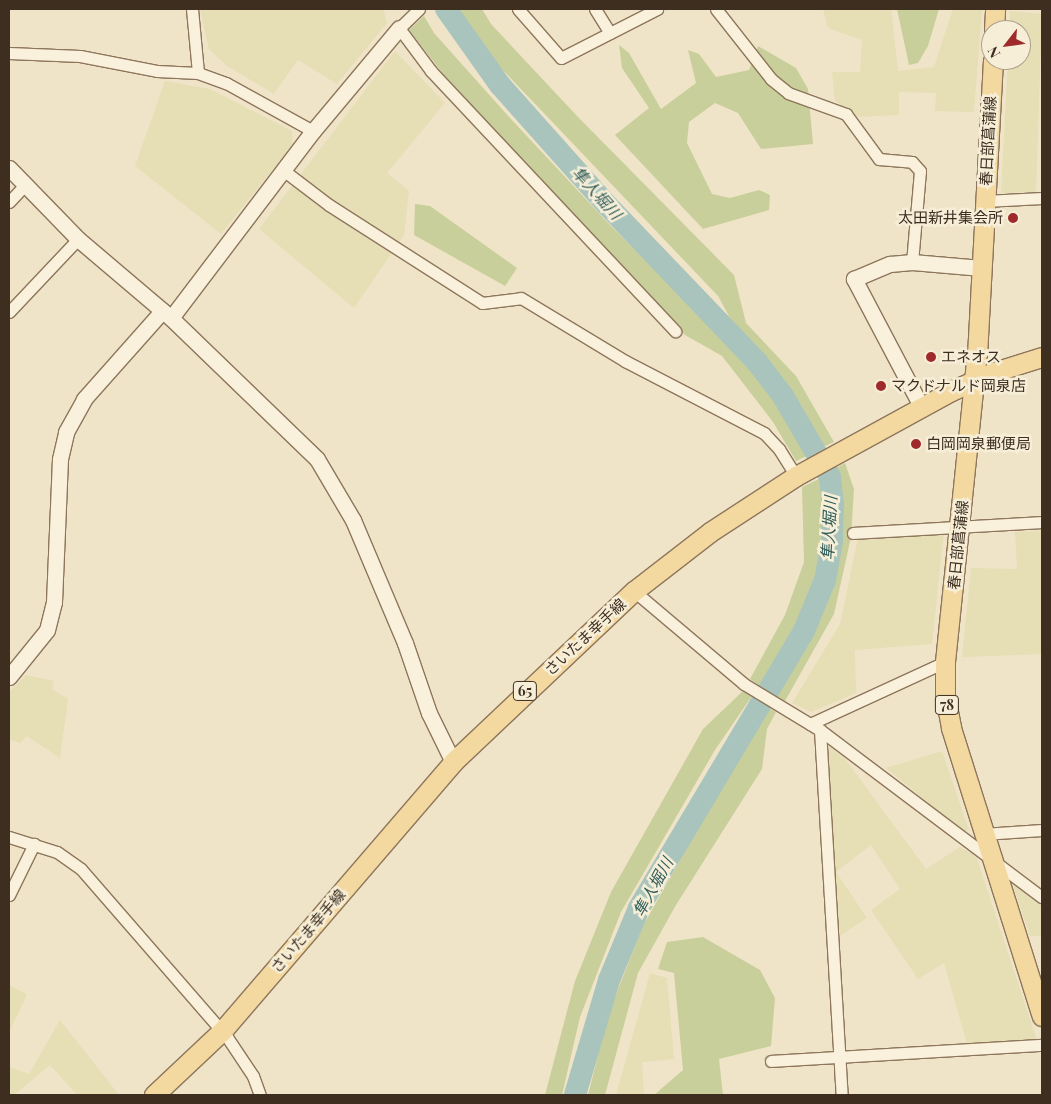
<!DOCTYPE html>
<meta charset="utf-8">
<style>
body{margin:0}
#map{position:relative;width:1051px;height:1104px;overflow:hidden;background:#f0e4c8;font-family:"Playfair Display","Noto Sans JP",serif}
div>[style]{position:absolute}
.farmland>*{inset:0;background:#e6deb5}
.green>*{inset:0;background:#c9cf9b}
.river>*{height:22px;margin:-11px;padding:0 11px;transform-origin:11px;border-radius:11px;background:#a9c4bc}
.roads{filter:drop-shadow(1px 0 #8d765c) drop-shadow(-1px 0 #8d765c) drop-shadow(0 1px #8d765c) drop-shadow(0 -1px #8d765c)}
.minor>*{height:11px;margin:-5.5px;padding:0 5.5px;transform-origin:5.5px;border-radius:5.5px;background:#faf1dc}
.tertiary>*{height:15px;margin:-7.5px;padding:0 7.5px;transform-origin:7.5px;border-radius:7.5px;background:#faf1dc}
.primary>*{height:19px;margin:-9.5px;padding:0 9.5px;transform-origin:9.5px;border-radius:9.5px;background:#f3d9a0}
.dots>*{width:14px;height:14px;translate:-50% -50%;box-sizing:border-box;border:2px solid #f7eed8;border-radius:50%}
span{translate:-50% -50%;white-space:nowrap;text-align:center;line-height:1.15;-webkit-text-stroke:5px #f7eed8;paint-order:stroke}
.shield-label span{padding:1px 4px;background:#f7eed8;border:1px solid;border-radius:4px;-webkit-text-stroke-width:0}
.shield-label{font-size:14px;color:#3d2e20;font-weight:700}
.street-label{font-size:15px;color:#3d2e20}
.poi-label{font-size:15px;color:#3d2e20}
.right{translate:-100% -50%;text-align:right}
.left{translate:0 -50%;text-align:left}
.water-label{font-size:16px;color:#2f5d5a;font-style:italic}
.frame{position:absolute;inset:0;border:10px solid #3d2e20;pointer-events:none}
.north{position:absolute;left:981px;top:20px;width:50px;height:50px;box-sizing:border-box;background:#f7eed8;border:1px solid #ada18e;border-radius:50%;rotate:240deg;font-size:14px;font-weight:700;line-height:20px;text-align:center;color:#3d2e20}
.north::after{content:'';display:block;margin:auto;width:18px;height:22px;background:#9e2a2b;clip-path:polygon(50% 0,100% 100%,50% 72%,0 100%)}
</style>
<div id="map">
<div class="farmland">
<div style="clip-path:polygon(200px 9px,383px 9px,387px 23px,337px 84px,298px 60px,274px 94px,227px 66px,209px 49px)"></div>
<div style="clip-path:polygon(823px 9px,891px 9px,898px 71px,934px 67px,953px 9px,982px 9px,974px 112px,935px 111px,936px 93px,899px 92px,899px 115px,858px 117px,835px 101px,832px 72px,860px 72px,862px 40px,828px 28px)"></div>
<div style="clip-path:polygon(1010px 11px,1042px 14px,1036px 192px,1001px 193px,1008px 60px,1021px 60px,1021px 30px,1009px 30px)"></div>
<div style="clip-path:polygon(395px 51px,445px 103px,387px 173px,409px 191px,404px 235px,354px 308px,259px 229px)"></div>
<div style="clip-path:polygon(165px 81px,210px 89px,292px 131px,293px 144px,221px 234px,135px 166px)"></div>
<div style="clip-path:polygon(1042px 531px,1042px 654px,962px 657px,971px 568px,1017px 569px,1015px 532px)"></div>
<div style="clip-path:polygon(944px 532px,932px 644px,855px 650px,856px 693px,811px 712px,792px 703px,840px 624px,858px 538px)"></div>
<div style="clip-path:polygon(26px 675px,54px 681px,52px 689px,68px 699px,60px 758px,27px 736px,20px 743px,9px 739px,9px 692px)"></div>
<div style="clip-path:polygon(825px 743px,846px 760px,926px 869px,960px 847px,976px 856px,1037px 1040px,967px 1044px,944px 963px,918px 979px,871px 910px,900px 889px,871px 845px,836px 872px,867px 918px,838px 937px)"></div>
<div style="clip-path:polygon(942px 751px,969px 830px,962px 831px,886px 768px)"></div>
<div style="clip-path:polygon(1011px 879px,1042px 903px,1042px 936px,1030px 936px)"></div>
<div style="clip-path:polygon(650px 973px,667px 978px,674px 1059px,642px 1062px,644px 1095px,616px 1095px)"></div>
<div style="clip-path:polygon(9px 985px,27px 994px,9px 1033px)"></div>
<div style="clip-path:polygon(60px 1020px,119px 1095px,77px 1095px,50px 1065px,14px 1095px,9px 1095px,9px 1067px,29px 1074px)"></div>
</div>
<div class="green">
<div style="clip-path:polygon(456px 9px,482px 9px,491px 24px,578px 117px,734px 275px,746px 323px,796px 376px,834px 442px,821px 448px,795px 397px,761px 351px,736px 329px,718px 296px,479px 45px)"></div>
<div style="clip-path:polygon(897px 9px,939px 9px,928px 46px,918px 63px,909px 65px)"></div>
<div style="clip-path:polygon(424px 16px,434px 33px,511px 119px,610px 225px,741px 355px,770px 394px,807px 456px,796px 461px,773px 422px,722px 356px,685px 335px,475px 115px,409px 30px)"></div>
<div style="clip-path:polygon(619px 45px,629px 53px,661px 109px,696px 83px,688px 50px,699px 54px,716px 77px,749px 70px,758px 46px,796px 68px,808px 89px,813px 144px,761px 149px,738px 113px,715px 103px,689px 122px,687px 143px,712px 194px,730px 198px,759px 190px,770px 195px,769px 210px,703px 229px,615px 135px,649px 108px,622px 68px)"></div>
<div style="clip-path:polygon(415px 204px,430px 206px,517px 268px,505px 286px,414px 235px)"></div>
<div style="clip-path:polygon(845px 463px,854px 489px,851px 537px,834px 614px,785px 701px,774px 696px,812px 627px,828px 588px,837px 543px,839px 493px,833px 470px)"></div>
<div style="clip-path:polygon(821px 478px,827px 512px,819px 579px,787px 647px,760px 686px,750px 679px,785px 615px,804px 562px,802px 487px)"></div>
<div style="clip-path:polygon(743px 691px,752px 696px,715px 750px,621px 912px,580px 1017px,562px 1095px,545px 1095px,575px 981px,611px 892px,703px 729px)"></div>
<div style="clip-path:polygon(767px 707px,776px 712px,767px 729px,762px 769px,676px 905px,638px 973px,605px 1095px,588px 1095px,610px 1009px,644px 924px)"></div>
<div style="clip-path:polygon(703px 937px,760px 970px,775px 998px,771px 1046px,719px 1059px,723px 1095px,654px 1095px,683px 1070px,674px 973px,658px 969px,667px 942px)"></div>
</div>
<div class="river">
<div style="left:446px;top:9px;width:93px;rotate:54.6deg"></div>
<div style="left:500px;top:85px;width:161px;rotate:48.3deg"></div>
<div style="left:607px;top:205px;width:217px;rotate:46.3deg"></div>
<div style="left:757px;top:362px;width:43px;rotate:52.6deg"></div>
<div style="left:783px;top:396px;width:94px;rotate:59.9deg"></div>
<div style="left:830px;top:477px;width:29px;rotate:84deg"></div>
<div style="left:833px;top:506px;width:35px;rotate:92deg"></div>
<div style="left:832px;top:541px;width:40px;rotate:100deg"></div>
<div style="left:825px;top:580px;width:55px;rotate:112.4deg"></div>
<div style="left:804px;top:631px;width:322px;rotate:120.8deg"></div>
<div style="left:639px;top:908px;width:78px;rotate:112.6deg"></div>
<div style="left:609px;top:980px;width:120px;rotate:106.5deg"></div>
</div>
<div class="roads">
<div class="minor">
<div style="left:192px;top:9px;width:64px;rotate:84.6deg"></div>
<div style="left:419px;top:9px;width:28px;rotate:136deg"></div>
<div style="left:399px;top:28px;width:54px;rotate:53.3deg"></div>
<div style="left:431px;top:71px;width:357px;rotate:46.8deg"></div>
<div style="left:518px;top:9px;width:65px;rotate:48.7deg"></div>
<div style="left:561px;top:58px;width:108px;rotate:-27deg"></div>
<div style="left:595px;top:9px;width:28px;rotate:58deg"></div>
<div style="left:716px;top:9px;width:89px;rotate:51.8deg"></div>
<div style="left:771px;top:79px;width:22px;rotate:39deg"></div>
<div style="left:788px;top:93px;width:62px;rotate:19.9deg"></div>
<div style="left:846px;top:114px;width:56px;rotate:53.7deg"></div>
<div style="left:879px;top:159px;width:33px;rotate:5deg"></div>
<div style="left:912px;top:162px;width:12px;rotate:48deg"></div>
<div style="left:920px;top:171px;width:91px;rotate:95deg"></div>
<div style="left:9px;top:53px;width:71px;rotate:2.4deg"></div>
<div style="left:80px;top:56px;width:78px;rotate:11deg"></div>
<div style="left:157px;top:71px;width:41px;rotate:2.8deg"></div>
<div style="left:198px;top:73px;width:30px;rotate:20deg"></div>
<div style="left:226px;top:83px;width:99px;rotate:28.9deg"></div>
<div style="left:283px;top:170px;width:58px;rotate:37.3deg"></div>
<div style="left:329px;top:205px;width:182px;rotate:32.6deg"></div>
<div style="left:482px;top:303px;width:39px;rotate:-7deg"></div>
<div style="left:521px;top:298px;width:122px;rotate:31.2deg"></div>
<div style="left:625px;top:361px;width:157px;rotate:27.4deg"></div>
<div style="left:764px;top:433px;width:22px;rotate:47deg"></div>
<div style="left:779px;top:449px;width:32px;rotate:58deg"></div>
<div style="left:985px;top:201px;width:57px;rotate:-3deg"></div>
<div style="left:9px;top:202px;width:25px;rotate:-47deg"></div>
<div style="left:9px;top:312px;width:100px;rotate:-46.6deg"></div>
<div style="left:853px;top:533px;width:189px;rotate:-3.3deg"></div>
<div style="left:634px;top:591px;width:144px;rotate:40.2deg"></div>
<div style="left:744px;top:684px;width:89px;rotate:31.2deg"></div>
<div style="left:820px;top:730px;width:278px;rotate:37deg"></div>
<div style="left:810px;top:724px;width:149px;rotate:-24.7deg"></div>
<div style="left:820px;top:730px;width:366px;rotate:86.6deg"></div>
<div style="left:983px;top:834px;width:59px;rotate:-3.9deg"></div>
<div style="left:9px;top:837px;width:50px;rotate:17.4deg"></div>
<div style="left:57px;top:852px;width:29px;rotate:35deg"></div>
<div style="left:81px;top:869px;width:223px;rotate:49deg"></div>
<div style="left:227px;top:1037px;width:47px;rotate:56.3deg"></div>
<div style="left:253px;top:1076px;width:20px;rotate:70deg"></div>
<div style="left:9px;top:895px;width:57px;rotate:-63.9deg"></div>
<div style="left:771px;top:1061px;width:271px;rotate:-3.4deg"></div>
</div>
<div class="tertiary">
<div style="left:9px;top:168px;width:99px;rotate:45.8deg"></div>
<div style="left:78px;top:239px;width:122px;rotate:40.3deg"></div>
<div style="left:171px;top:318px;width:203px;rotate:44deg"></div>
<div style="left:317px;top:459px;width:71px;rotate:59.5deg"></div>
<div style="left:353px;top:520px;width:134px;rotate:67.1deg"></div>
<div style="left:405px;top:643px;width:74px;rotate:71.1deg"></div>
<div style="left:429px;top:713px;width:55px;rotate:63.9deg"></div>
<div style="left:171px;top:318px;width:235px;rotate:-52.8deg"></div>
<div style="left:313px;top:131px;width:134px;rotate:-50.1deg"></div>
<div style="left:921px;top:406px;width:144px;rotate:-117.8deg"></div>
<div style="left:854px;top:279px;width:39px;rotate:-23deg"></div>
<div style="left:890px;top:264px;width:22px;rotate:-5deg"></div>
<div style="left:912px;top:262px;width:70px;rotate:4.9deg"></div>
<div style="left:9px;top:677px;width:60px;rotate:-51deg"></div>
<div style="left:47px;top:630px;width:29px;rotate:-76deg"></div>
<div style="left:54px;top:602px;width:143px;rotate:-87.6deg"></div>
<div style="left:60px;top:459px;width:28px;rotate:-77deg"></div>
<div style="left:66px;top:432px;width:38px;rotate:-61deg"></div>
<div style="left:84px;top:399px;width:118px;rotate:-48.4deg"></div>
</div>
<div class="primary">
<div style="left:994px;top:30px;width:21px;rotate:-87deg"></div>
<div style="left:993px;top:60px;width:292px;rotate:93.1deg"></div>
<div style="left:977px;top:352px;width:312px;rotate:95.9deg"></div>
<div style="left:945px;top:662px;width:34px;rotate:90deg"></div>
<div style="left:945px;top:696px;width:33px;rotate:79deg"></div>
<div style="left:951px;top:728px;width:302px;rotate:72.5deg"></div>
<div style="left:154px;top:1095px;width:93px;rotate:-43.3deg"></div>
<div style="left:222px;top:1031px;width:355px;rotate:-49.3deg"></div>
<div style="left:453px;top:762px;width:249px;rotate:-43.4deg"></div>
<div style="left:634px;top:591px;width:96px;rotate:-37.8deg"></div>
<div style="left:710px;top:532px;width:103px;rotate:-33.1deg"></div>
<div style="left:796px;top:476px;width:177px;rotate:-28.7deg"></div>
<div style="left:951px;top:391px;width:47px;rotate:-23.8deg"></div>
<div style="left:994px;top:372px;width:50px;rotate:-17.4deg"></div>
</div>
</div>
<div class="dots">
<div style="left:1013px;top:218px;background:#9e2a2b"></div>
<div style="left:931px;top:357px;background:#9e2a2b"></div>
<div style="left:881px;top:386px;background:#9e2a2b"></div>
<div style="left:916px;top:444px;background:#9e2a2b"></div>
</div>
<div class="shield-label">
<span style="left:525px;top:691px">65</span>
<span style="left:947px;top:705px">78</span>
</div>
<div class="street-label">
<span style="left:988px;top:141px;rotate:-87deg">春日部菖蒲線</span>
<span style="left:958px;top:545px;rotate:-84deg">春日部菖蒲線</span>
<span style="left:585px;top:637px;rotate:-43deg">さいたま幸手線</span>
<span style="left:308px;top:931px;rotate:-49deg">さいたま幸手線</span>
</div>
<div class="poi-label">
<span class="right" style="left:1003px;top:218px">太田新井集会所</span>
<span class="left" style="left:941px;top:357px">エネオス</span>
<span class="left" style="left:891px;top:386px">マクドナルド岡泉店</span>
<span class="left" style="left:926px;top:444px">白岡岡泉郵便局</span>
</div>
<div class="water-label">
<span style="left:597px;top:193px;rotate:48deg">隼人堀川</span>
<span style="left:829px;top:528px;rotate:-87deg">隼人堀川</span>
<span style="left:653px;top:887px;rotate:-61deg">隼人堀川</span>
</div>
<div class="frame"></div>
<div class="north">N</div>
</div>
